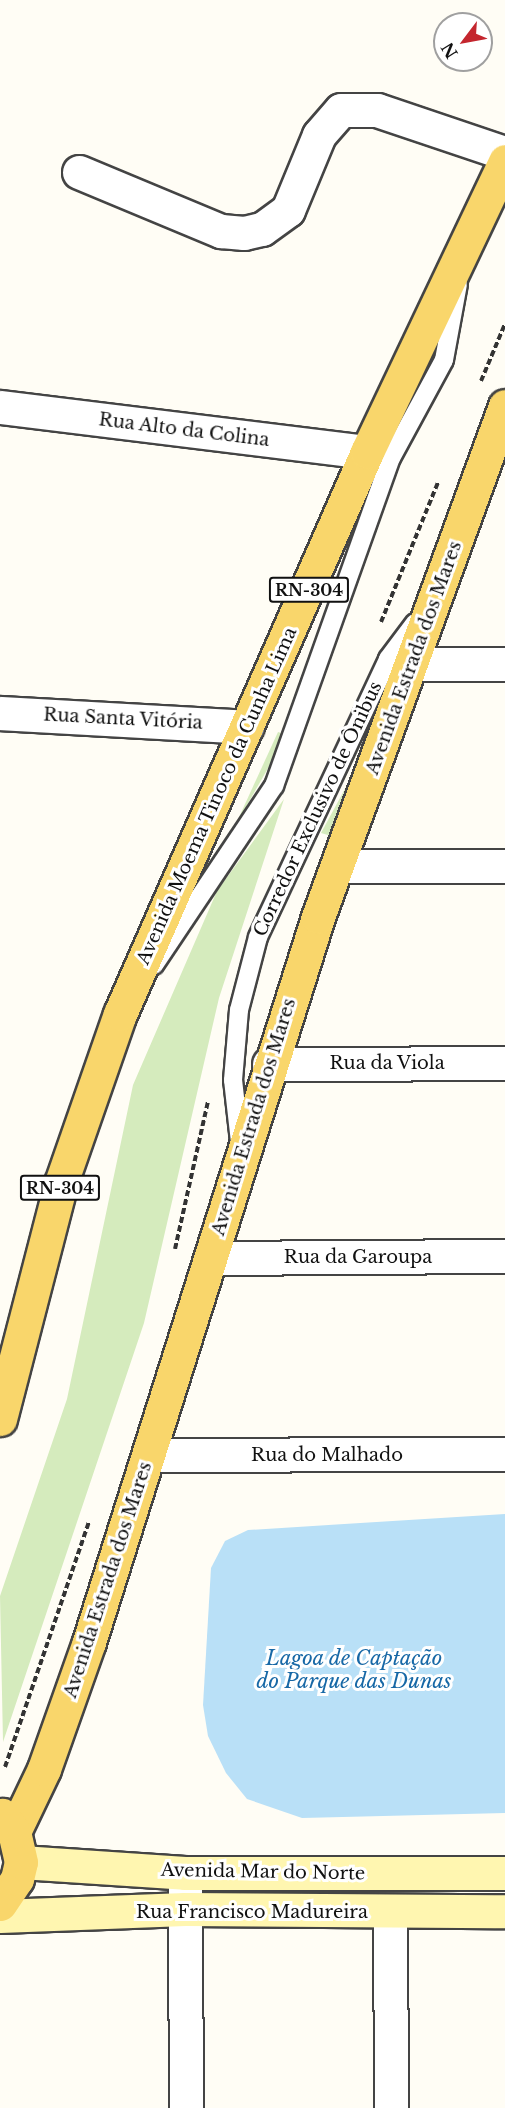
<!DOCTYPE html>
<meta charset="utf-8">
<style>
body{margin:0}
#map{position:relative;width:505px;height:2108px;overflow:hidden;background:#fffdf5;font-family:"Libre Baskerville",serif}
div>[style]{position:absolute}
.green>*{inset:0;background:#d5ebbd}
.water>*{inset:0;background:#b9e0f7}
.path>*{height:4px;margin-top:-2px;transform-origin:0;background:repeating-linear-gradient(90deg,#333 0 6px,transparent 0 9px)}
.roads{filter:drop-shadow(2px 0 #444) drop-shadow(-2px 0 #444) drop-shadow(0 2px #444) drop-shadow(0 -2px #444)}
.lane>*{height:18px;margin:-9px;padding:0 9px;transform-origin:9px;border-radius:9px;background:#fff}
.street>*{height:33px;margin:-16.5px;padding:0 16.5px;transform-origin:16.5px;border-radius:16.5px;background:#fff}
.secondary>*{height:33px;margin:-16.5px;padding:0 16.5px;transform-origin:16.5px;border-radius:16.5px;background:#fff6b0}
.primary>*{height:33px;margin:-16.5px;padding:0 16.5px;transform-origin:16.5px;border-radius:16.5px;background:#f9d66b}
span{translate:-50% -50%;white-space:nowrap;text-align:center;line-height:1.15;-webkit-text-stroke:6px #fff;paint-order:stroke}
.shield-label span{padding:2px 4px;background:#fff;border:2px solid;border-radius:4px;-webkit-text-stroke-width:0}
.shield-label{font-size:16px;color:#111;font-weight:700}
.street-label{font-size:18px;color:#111}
.water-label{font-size:20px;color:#1768a6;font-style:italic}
.north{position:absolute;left:433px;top:12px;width:60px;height:60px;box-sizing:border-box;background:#fff;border:2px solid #a0a0a0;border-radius:50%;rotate:238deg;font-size:16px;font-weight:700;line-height:24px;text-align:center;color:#111}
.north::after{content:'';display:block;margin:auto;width:21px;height:27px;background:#c4262e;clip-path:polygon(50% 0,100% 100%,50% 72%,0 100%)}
</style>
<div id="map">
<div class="green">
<div style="clip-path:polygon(278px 732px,287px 735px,235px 826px)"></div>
<div style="clip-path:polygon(373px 737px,338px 838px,321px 833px)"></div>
<div style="clip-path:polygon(284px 799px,219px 998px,144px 1323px,3px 1742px,0 1596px,67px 1399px,133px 1085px,217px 891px)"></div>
</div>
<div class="water">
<div style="clip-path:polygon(505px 1514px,505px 1813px,302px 1818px,247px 1799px,226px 1773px,208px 1736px,203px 1705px,211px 1568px,225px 1541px,248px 1530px)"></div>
</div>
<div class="path">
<div style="left:481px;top:381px;width:62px;rotate:-67.2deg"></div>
<div style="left:381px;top:622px;width:151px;rotate:-67.8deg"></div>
<div style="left:175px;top:1249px;width:152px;rotate:-77.4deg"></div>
<div style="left:5px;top:1767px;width:259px;rotate:-71.1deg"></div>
</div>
<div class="roads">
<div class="lane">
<div style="left:154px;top:965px;width:216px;rotate:-56.2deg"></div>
<div style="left:274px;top:786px;width:348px;rotate:-70.4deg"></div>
<div style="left:391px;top:458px;width:111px;rotate:-61.6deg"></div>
<div style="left:444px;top:360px;width:77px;rotate:-79.6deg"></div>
<div style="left:240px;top:1142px;width:62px;rotate:-96.4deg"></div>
<div style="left:233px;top:1080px;width:70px;rotate:-85.1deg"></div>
<div style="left:239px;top:1010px;width:75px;rotate:-75.4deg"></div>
<div style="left:258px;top:937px;width:307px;rotate:-64.9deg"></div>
<div style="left:388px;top:659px;width:45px;rotate:-53.1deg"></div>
</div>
<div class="street">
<div style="left:79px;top:172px;width:154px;rotate:22.6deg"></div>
<div style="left:221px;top:231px;width:23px;rotate:5deg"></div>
<div style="left:244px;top:233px;width:18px;rotate:-13deg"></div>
<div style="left:262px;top:229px;width:32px;rotate:-36deg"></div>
<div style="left:288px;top:210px;width:81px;rotate:-67.5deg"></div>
<div style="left:319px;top:135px;width:33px;rotate:-49deg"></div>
<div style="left:341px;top:110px;width:36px"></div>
<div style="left:377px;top:110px;width:135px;rotate:18.6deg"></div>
<div style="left:0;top:407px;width:370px;rotate:7deg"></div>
<div style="left:415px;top:664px;width:90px"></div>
<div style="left:0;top:713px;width:247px;rotate:3.2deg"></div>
<div style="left:338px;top:866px;width:167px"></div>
<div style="left:269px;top:1064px;width:236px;rotate:-0.2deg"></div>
<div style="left:211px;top:1258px;width:294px;rotate:-0.4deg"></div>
<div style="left:149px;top:1455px;width:356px;rotate:-0.2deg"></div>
<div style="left:185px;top:1873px;width:235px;rotate:89.8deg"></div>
<div style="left:390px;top:1911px;width:197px;rotate:89.7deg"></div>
</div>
<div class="secondary">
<div style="left:21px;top:1862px;width:164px;rotate:3.8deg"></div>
<div style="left:185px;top:1873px;width:320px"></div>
<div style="left:0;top:1916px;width:185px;rotate:-2.2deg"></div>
<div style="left:185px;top:1909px;width:320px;rotate:0.4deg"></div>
</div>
<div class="primary">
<div style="left:0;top:1419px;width:244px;rotate:-75.5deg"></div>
<div style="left:61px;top:1183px;width:179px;rotate:-70.8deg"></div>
<div style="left:120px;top:1014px;width:614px;rotate:-66.27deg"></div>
<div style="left:367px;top:452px;width:322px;rotate:-64.6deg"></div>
<div style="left:14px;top:1832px;width:70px;rotate:-64.5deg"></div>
<div style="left:44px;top:1769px;width:135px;rotate:-70.5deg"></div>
<div style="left:89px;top:1642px;width:760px;rotate:-72.47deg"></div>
<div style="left:318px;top:917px;width:544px;rotate:-69.9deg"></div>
<div style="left:0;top:1904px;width:30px;rotate:-56deg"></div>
<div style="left:17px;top:1879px;width:17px;rotate:-77deg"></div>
<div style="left:21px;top:1862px;width:31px;rotate:-103deg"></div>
<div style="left:14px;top:1832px;width:21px;rotate:-125deg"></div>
</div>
</div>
<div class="shield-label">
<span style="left:309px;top:590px">RN-304</span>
<span style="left:60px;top:1188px">RN-304</span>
</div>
<div class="street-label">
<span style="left:184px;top:430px;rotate:7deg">Rua Alto da Colina</span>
<span style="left:414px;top:658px;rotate:-70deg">Avenida Estrada dos Mares</span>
<span style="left:123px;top:719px;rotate:3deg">Rua Santa Vitória</span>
<span style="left:217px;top:796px;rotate:-66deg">Avenida Moema Tinoco da Cunha Lima</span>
<span style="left:318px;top:809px;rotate:-65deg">Corredor Exclusivo de Ônibus</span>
<span style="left:387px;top:1063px">Rua da Viola</span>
<span style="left:254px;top:1117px;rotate:-73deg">Avenida Estrada dos Mares</span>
<span style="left:358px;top:1257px">Rua da Garoupa</span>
<span style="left:327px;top:1455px">Rua do Malhado</span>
<span style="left:108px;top:1580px;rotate:-72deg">Avenida Estrada dos Mares</span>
<span style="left:263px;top:1872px;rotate:1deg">Avenida Mar do Norte</span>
<span style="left:252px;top:1912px">Rua Francisco Madureira</span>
</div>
<div class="water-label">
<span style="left:354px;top:1670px">Lagoa de Captação<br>do Parque das Dunas</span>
</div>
<div class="north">N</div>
</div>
